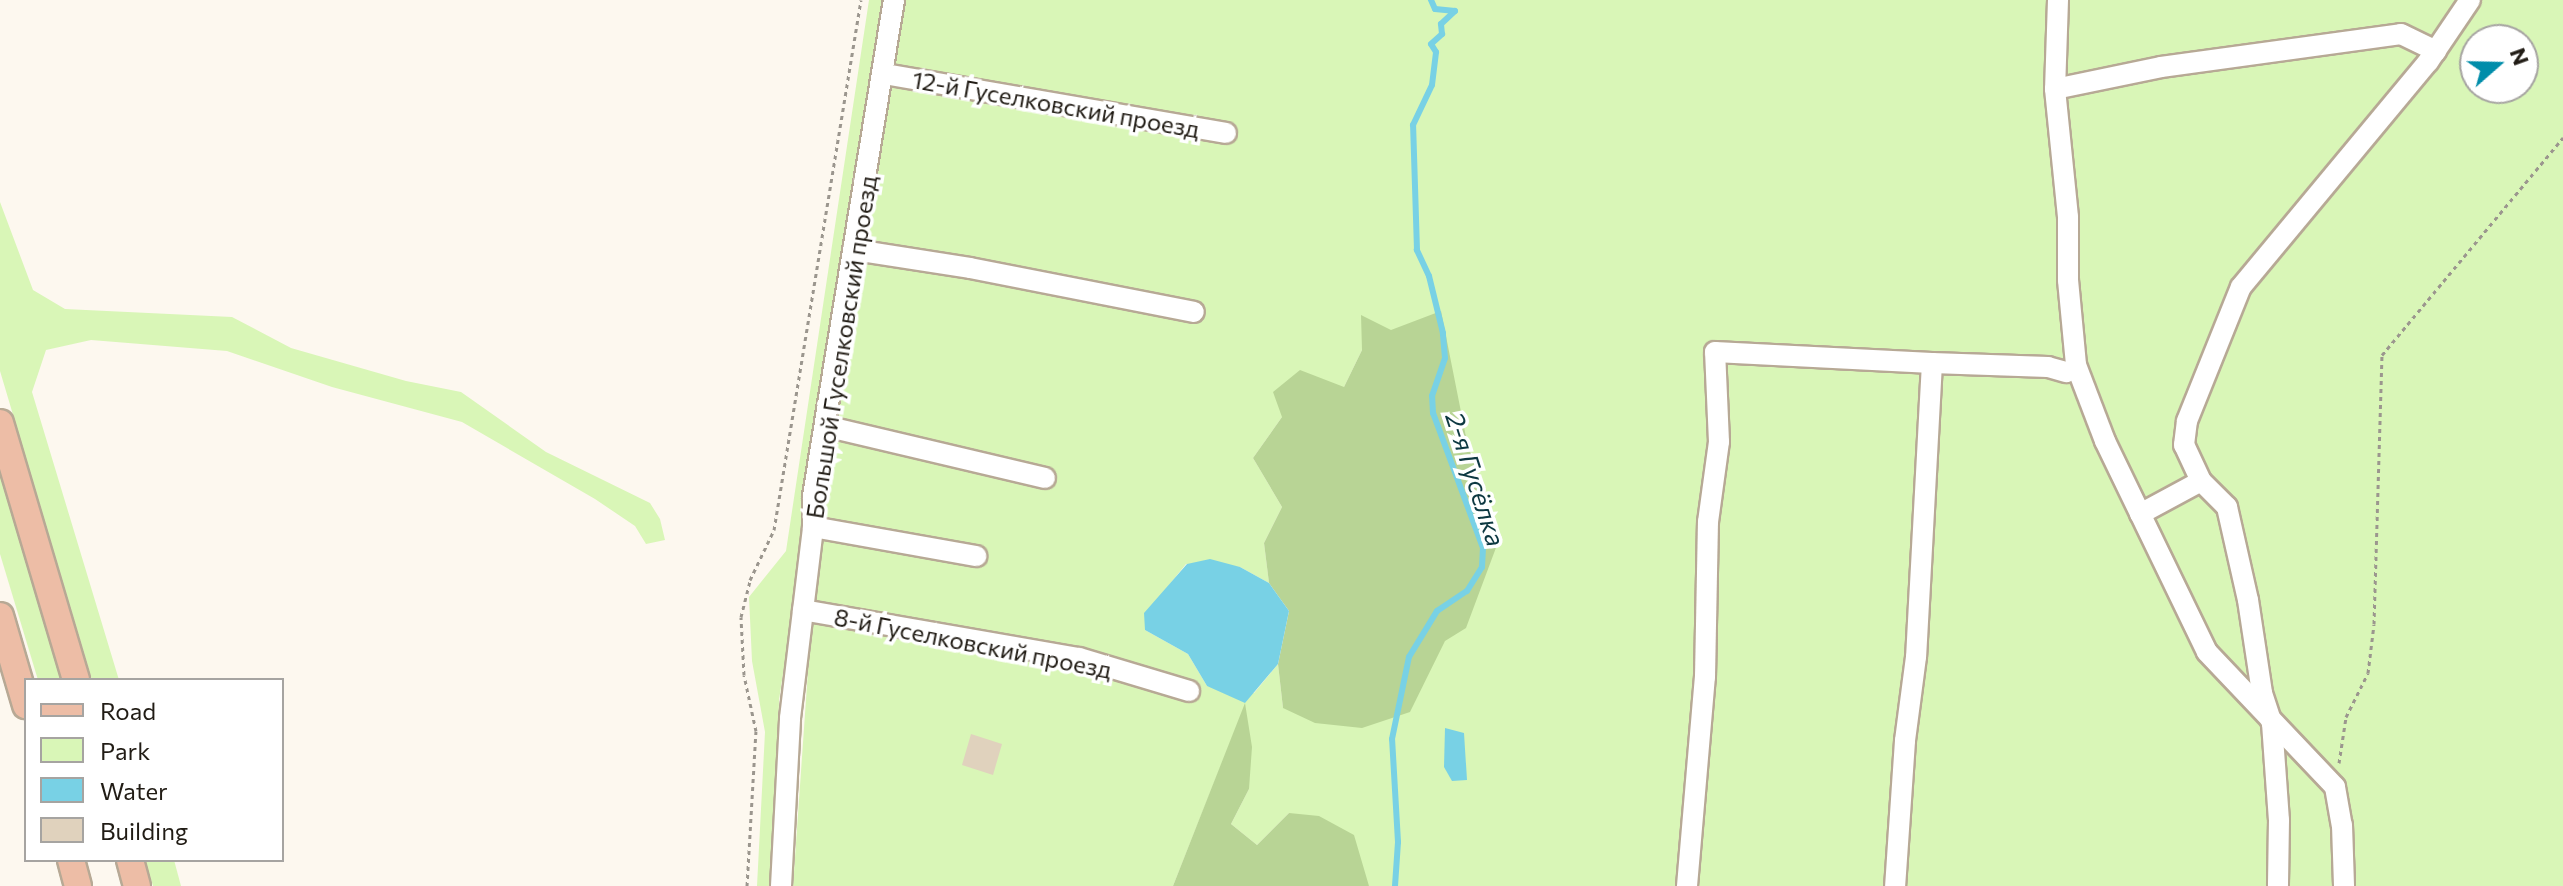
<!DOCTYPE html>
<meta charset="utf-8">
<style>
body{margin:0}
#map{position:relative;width:2563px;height:886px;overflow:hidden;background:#fdf8ef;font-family:Commissioner,sans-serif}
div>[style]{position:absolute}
.green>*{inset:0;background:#d9f6b7}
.forest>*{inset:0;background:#b8d495}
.water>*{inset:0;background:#78d1e5}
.stream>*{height:6px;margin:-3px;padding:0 3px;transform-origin:3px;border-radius:3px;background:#78d1e5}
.building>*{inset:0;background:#e0d2bd}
.path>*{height:3px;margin-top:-1.5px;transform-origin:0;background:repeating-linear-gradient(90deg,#9b968e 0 4px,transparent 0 8px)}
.roads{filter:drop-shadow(2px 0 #b7a995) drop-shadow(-2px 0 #b7a995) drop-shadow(0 2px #b7a995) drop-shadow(0 -2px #b7a995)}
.minor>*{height:20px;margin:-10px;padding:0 10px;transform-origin:10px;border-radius:10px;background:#fff}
.major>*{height:26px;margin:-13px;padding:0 13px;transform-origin:13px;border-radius:13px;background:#edbda6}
span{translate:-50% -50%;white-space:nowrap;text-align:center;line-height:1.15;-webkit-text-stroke:7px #fff;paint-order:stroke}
.street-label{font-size:24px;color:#211c15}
.water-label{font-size:26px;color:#0d3841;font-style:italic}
.legend{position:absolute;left:24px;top:678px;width:260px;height:184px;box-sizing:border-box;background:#fff;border:2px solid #a6a4a1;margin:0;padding:10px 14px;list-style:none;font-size:24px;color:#211c15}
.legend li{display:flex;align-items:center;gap:16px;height:40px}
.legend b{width:40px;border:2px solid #a6a4a1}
.north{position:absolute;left:2459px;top:24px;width:80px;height:80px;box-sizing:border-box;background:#fff;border:2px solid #a6a4a1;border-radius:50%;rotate:70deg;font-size:22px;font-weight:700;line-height:32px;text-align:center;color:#211c15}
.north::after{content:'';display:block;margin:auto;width:28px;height:36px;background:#008daa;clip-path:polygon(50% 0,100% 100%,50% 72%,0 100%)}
</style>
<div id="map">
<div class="green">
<div style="clip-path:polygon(869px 0,886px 0,779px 700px,776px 886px,757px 886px,765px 732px,752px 661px,749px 597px,786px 551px)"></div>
<div style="clip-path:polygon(evenodd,902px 0,2563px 0,2563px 886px,1369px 886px,1289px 813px,1257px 845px,1231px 824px,1249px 789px,1245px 705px,1173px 886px,793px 886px,820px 499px,902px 0,2475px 40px,2523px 40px,2523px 88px,2475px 88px,2475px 40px,902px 0,1362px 350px,1465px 432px,1497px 545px,1428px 670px,1283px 708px,1278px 664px,1254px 693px,1207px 686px,1188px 654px,1145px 630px,1169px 585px,1186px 564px,1240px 567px,1269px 583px,1264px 543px,1282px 507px,1253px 458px,1282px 417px,1344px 387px,1362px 350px)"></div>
<div style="clip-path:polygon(0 202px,33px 290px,65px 309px,232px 317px,291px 348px,406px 381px,461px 392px,546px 452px,650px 503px,660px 519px,665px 540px,646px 544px,635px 526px,595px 499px,462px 422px,332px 387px,227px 351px,91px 340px,46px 350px,32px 392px,119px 680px,92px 680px,0 371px)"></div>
<div style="clip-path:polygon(0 442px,71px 680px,38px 680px,0 554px)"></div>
<div style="clip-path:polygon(145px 860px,174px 860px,181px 886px,153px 886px)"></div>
</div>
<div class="forest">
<div style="clip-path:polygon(1441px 311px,1465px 432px,1497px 545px,1466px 628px,1445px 641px,1410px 712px,1362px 728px,1315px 723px,1283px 708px,1278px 664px,1289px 611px,1269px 583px,1264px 543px,1282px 507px,1253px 458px,1282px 417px,1273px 392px,1300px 370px,1344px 387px,1362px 350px,1361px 315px,1391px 330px)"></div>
<div style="clip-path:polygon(1245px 703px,1252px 747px,1249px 789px,1231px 824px,1257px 845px,1289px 813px,1319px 816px,1354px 835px,1369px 886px,1173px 886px)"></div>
</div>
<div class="water">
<div style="clip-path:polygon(1210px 559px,1240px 567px,1269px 583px,1289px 611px,1278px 664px,1245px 703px,1207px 686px,1188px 654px,1145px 630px,1144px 613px,1187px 564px)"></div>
<div style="clip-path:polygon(1445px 728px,1464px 733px,1467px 780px,1452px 781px,1444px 767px)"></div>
</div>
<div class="stream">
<div style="left:1395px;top:886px;width:44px;rotate:-86.1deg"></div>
<div style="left:1398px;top:842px;width:103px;rotate:-93.3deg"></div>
<div style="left:1392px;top:739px;width:84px;rotate:-78.3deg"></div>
<div style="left:1409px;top:657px;width:54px;rotate:-58.7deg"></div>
<div style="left:1437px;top:611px;width:36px;rotate:-34deg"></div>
<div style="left:1467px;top:591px;width:28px;rotate:-58deg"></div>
<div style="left:1482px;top:567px;width:19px;rotate:-87deg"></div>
<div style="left:1483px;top:548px;width:144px;rotate:-110.3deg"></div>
<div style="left:1433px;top:413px;width:17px;rotate:-93deg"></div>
<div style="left:1432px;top:396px;width:40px;rotate:-71.1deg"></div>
<div style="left:1445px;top:358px;width:25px;rotate:-95deg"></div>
<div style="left:1443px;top:333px;width:59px;rotate:-103.8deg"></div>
<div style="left:1429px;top:276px;width:29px;rotate:-115deg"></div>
<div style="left:1417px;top:250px;width:125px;rotate:-91.8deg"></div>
<div style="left:1413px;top:125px;width:44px;rotate:-64.6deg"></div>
<div style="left:1432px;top:85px;width:33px;rotate:-83deg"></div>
<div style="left:1436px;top:52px;width:9px;rotate:-122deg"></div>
<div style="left:1431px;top:44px;width:15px;rotate:-42deg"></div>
<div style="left:1442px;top:34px;width:10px;rotate:-96deg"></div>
<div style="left:1441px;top:24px;width:19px;rotate:-43deg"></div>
<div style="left:1455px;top:11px;width:20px;rotate:-174deg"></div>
<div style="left:1435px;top:9px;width:10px;rotate:-114deg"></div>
</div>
<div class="building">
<div style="clip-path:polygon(971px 734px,1002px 744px,993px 775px,962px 765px)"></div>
</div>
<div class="path">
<div style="left:2339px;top:763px;width:47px;rotate:-81.3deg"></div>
<div style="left:2346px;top:717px;width:49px;rotate:-63.4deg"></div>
<div style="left:2368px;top:673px;width:49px;rotate:-83deg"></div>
<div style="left:2374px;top:624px;width:269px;rotate:-88.3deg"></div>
<div style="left:2382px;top:355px;width:283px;rotate:-50.2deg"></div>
<div style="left:747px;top:886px;width:155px;rotate:-86.7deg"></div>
<div style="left:756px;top:731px;width:57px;rotate:-102.1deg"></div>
<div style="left:744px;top:675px;width:58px;rotate:-93deg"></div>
<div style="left:741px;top:617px;width:38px;rotate:-76deg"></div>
<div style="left:750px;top:580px;width:55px;rotate:-64.4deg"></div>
<div style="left:774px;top:530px;width:537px;rotate:-80.68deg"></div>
</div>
<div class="roads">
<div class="minor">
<div style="left:2058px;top:0;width:89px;rotate:91.9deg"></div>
<div style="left:2055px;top:89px;width:129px;rotate:84.2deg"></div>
<div style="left:2068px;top:217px;width:63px;rotate:90deg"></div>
<div style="left:2068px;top:280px;width:85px;rotate:84.6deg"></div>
<div style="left:2076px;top:365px;width:81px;rotate:69.1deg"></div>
<div style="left:2105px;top:441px;width:234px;rotate:64.2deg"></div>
<div style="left:2207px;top:652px;width:186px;rotate:46.5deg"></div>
<div style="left:2335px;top:787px;width:39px;rotate:80deg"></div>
<div style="left:2342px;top:825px;width:61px;rotate:88.1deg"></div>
<div style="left:885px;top:74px;width:346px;rotate:9.8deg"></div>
<div style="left:2055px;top:89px;width:108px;rotate:-11.7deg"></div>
<div style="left:2161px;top:67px;width:242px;rotate:-7.8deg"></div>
<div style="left:2401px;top:34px;width:39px;rotate:26deg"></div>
<div style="left:855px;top:250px;width:116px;rotate:8.9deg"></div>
<div style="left:970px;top:268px;width:228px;rotate:11.1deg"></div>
<div style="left:1932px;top:363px;width:116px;rotate:2deg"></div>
<div style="left:2048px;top:367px;width:19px;rotate:16deg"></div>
<div style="left:825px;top:426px;width:226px;rotate:13.3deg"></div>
<div style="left:2201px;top:481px;width:37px;rotate:45deg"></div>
<div style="left:2227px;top:507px;width:95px;rotate:77.3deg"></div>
<div style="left:2248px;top:600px;width:94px;rotate:81.4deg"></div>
<div style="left:2262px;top:693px;width:32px;rotate:72deg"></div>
<div style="left:2272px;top:723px;width:97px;rotate:85.9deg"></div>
<div style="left:2279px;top:820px;width:66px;rotate:90.9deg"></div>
<div style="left:2140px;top:514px;width:69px;rotate:-28.4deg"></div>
<div style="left:2201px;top:481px;width:40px;rotate:-115deg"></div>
<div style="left:2184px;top:445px;width:24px;rotate:-83deg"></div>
<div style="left:2187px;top:421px;width:144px;rotate:-68.1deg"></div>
<div style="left:2241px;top:287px;width:293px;rotate:-50.3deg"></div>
<div style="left:2428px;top:62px;width:75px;rotate:-55.9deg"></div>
<div style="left:813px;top:527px;width:166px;rotate:10.1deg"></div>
<div style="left:803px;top:610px;width:280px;rotate:9.9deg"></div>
<div style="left:1079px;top:658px;width:115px;rotate:16.7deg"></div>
<div style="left:781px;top:886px;width:168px;rotate:-86.9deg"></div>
<div style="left:790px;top:718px;width:192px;rotate:-83.1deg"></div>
<div style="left:813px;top:527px;width:31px;rotate:-90deg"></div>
<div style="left:813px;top:496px;width:503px;rotate:-80.73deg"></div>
<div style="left:1687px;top:886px;width:210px;rotate:-85.1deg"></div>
<div style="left:1705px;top:677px;width:155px;rotate:-88.9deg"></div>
<div style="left:1708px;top:522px;width:81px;rotate:-82.2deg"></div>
<div style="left:1719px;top:442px;width:90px;rotate:-92.5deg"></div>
<div style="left:1715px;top:352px;width:217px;rotate:2.9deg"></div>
<div style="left:1932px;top:363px;width:294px;rotate:93.1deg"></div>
<div style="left:1916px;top:657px;width:85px;rotate:97.5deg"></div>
<div style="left:1905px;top:741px;width:145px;rotate:93.9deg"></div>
</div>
<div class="major">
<div style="left:0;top:423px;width:268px;rotate:73.5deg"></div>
<div style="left:0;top:616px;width:93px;rotate:73.7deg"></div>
<div style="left:71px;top:860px;width:27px;rotate:75deg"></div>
<div style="left:130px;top:860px;width:27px;rotate:75deg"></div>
</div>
</div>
<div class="street-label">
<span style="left:1056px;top:104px;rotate:10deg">12-й Гуселковский проезд</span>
<span style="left:841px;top:347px;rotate:-81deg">Большой Гуселковский проезд</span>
<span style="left:973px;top:643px;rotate:11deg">8-й Гуселковский проезд</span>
</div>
<div class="water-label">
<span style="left:1476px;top:479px;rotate:72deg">2-я Гусёлка</span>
</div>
<ul class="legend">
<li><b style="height:10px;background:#edbda6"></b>Road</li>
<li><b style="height:22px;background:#d9f6b7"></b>Park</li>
<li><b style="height:22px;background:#78d1e5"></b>Water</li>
<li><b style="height:22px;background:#e0d2bd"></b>Building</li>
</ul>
<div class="north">N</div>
</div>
